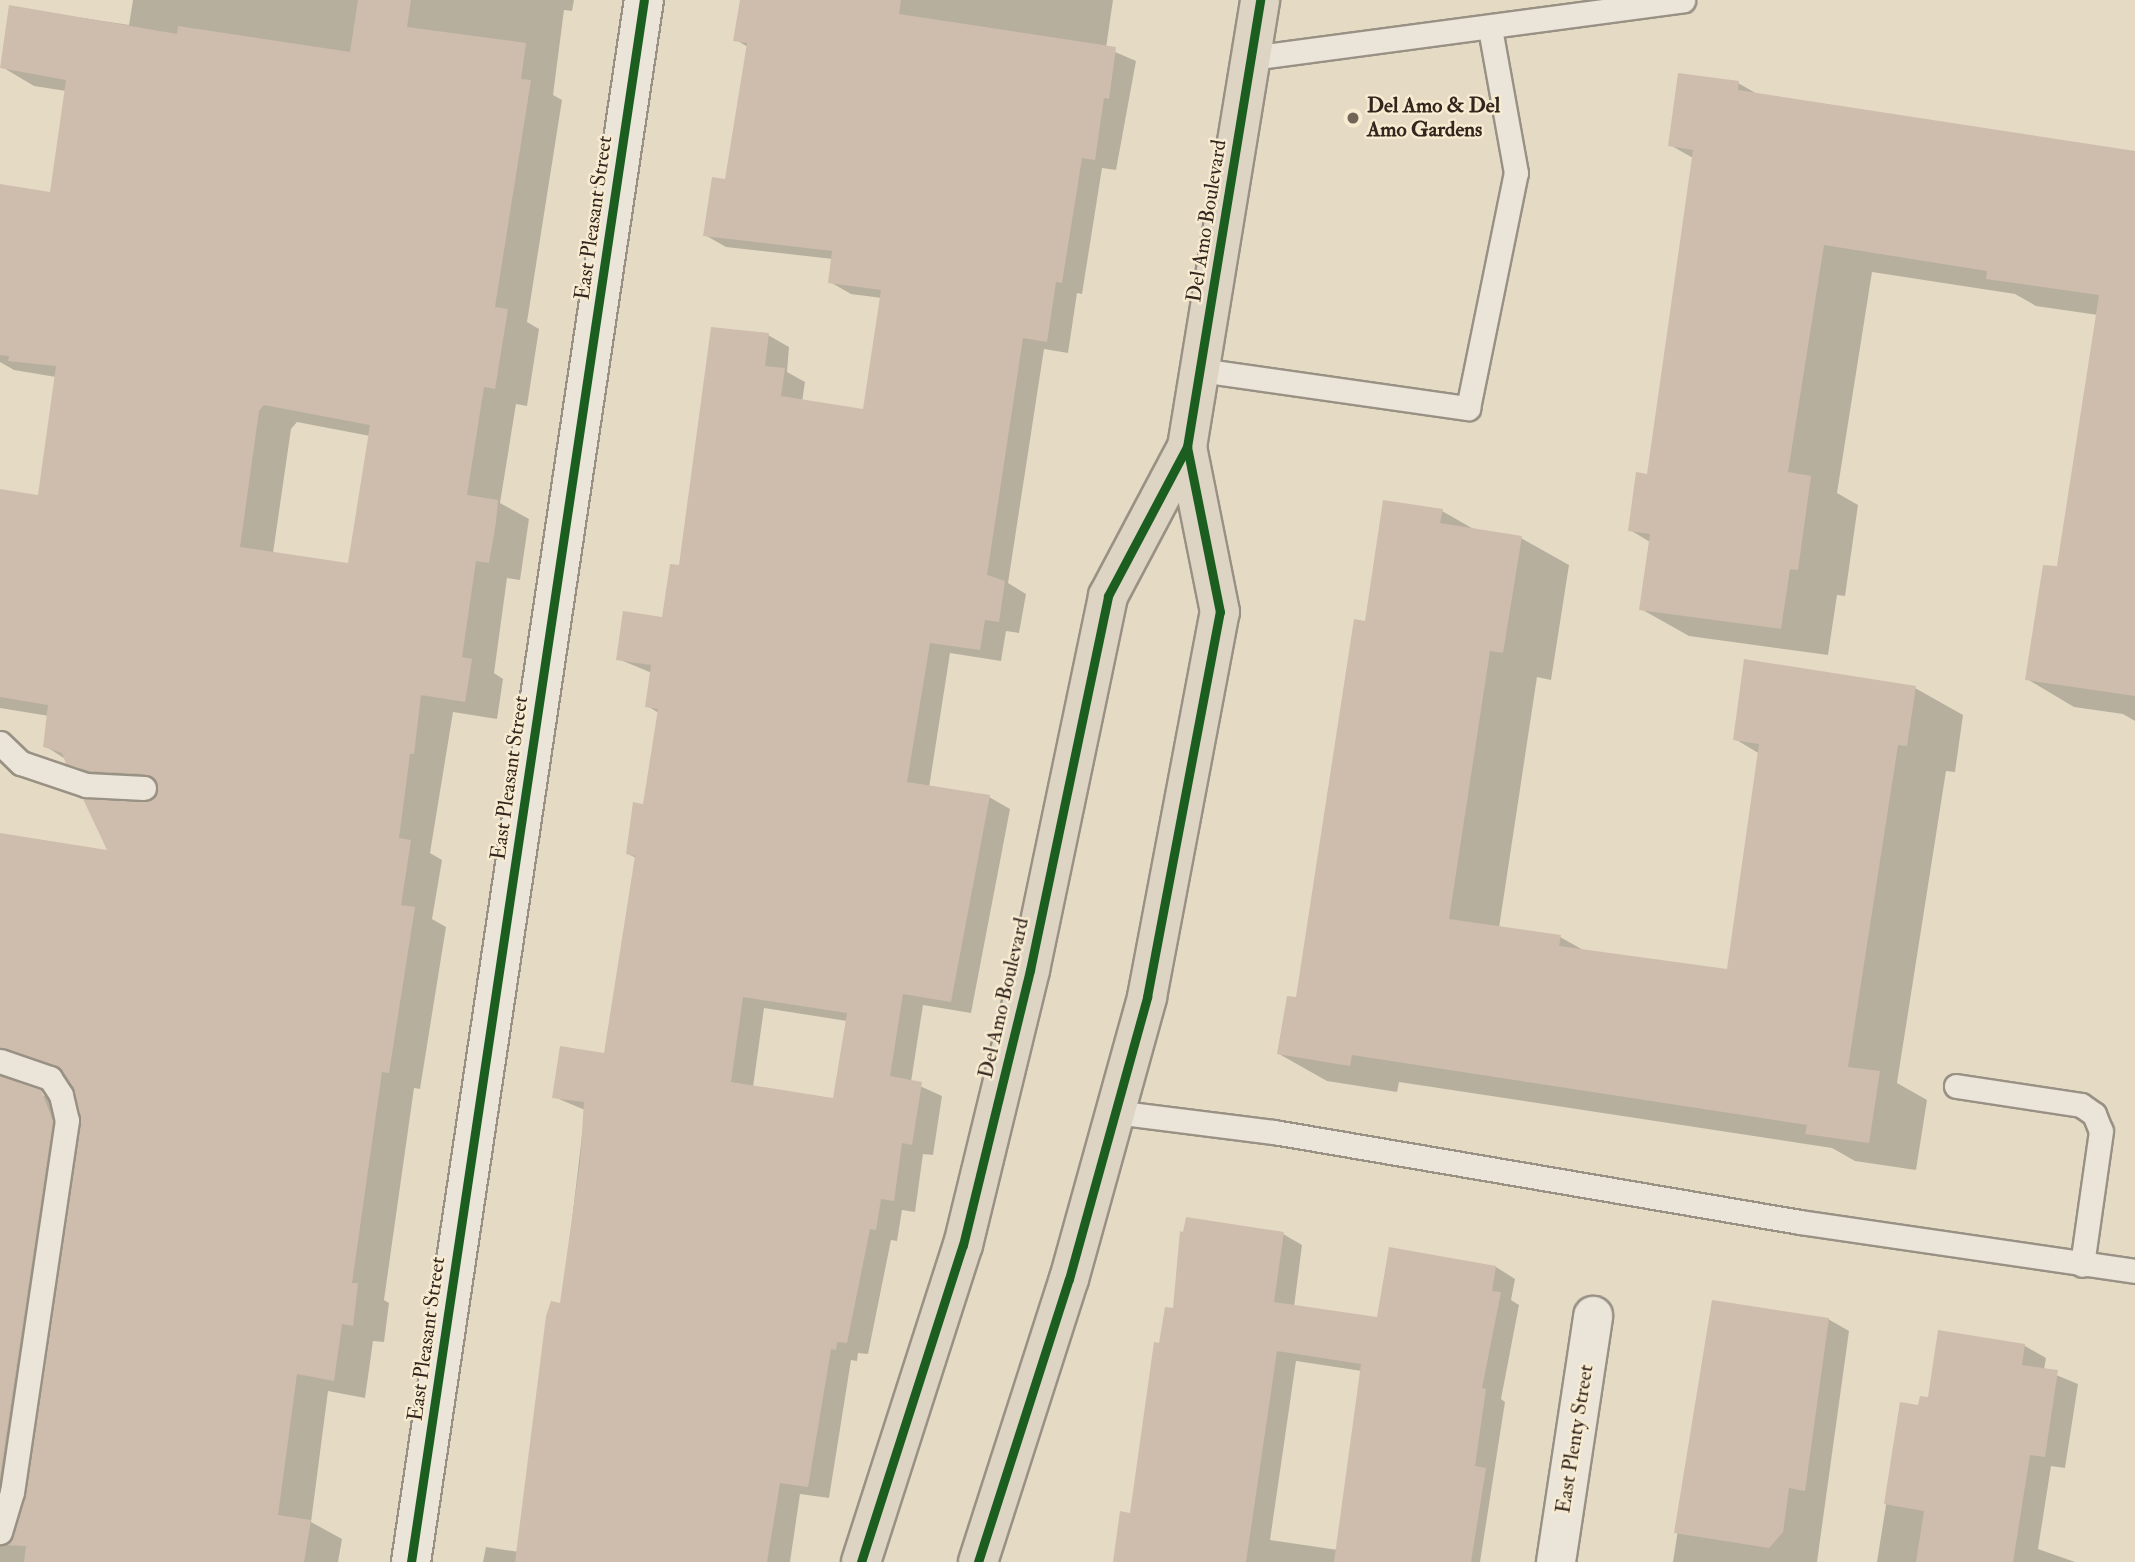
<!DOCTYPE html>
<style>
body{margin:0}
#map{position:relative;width:2135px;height:1562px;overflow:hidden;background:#e5dbc5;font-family:"IM FELL Double Pica",serif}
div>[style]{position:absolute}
.shadow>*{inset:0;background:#0003}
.building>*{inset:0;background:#cebdad}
.roads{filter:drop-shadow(2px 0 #989184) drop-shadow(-2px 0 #989184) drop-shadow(0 2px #989184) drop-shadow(0 -2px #989184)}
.lane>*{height:23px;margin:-11.5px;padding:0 11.5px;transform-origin:11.5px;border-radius:11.5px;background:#eae4d9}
.street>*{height:38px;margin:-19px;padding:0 19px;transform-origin:19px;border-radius:19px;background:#eae4d9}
.primary>*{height:38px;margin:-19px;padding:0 19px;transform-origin:19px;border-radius:19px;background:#ddd4c4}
.cycleway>*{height:9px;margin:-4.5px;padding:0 4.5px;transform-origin:4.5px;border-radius:4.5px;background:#1b5e20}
.dots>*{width:19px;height:19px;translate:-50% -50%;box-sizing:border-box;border:4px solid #f7ebd1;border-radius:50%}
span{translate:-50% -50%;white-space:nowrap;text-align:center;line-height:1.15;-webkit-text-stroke:5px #f7ebd1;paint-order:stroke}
.poi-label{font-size:21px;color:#33261e;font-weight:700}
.left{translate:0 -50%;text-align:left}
.street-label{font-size:21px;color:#33261e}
</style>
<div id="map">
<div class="shadow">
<i style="clip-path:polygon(evenodd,133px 0,574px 0,572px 11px,564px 10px,553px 95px,562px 100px,527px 322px,539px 329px,527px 406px,516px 404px,500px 503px,529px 519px,520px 580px,507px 578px,494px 673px,503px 679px,497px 719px,453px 712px,430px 853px,442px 860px,432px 919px,446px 927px,420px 1089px,414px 1088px,384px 1300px,389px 1303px,384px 1342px,373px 1341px,365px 1398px,328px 1391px,311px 1522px,342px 1539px,338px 1562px,0 1562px,0 834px,110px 852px,144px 804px,159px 791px,122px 788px,100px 781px,45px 746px,49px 716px,0 708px,0 491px,39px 497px,56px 377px,14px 370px,0 362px,0 186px,51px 194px,66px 91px,34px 86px,2px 67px,11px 7px,129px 25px,133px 0,297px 422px,370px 436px,350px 565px,273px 553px,291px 429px,297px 422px,133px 0,30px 1064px,68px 1078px,76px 1091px,81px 1133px,72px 1110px,19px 1083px,18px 1074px,30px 1064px)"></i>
<i style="clip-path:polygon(evenodd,742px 0,1113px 0,1106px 48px,1136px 61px,1116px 170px,1102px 168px,1082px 294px,1077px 293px,1068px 353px,1044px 349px,1008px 583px,1026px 594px,1019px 633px,1006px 631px,1001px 661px,950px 653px,929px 788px,989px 797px,1010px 809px,971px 1013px,923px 1005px,911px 1082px,942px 1096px,933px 1155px,923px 1154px,915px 1212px,902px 1210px,897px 1241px,891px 1240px,868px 1354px,858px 1353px,857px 1361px,851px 1360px,829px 1498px,800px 1494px,790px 1562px,483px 1562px,486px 1547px,519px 1552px,562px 1305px,585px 1110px,554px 1097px,605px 1055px,636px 858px,628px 854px,645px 806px,659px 713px,647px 706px,652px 673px,618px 659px,663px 619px,768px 335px,789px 347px,787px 372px,805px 382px,802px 402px,864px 411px,882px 298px,851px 294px,830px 282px,833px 259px,726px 247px,705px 235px,727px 181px,748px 47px,736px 40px,742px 0,764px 1008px,847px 1021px,835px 1100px,753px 1087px,764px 1008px)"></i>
<i style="clip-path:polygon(1738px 83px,1759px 95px,2135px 153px,2135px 721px,2123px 714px,2074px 707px,2027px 679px,2058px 568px,2098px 315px,2036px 306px,2015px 294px,1872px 272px,1837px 493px,1858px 505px,1845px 596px,1837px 595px,1828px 655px,1689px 636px,1641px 609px,1650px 542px,1630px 530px,1649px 476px,1693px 158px,1670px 145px)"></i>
<i style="clip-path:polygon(1442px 511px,1477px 531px,1521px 538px,1569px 565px,1551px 680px,1537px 677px,1499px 928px,1560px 937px,1585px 951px,1729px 971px,1760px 754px,1735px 739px,1915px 688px,1963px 715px,1955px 772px,1946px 771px,1897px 1083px,1927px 1100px,1916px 1170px,1855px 1161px,1832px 1148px,1399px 1082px,1397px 1092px,1327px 1081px,1279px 1054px,1297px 999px,1367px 623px)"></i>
<i style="clip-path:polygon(evenodd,1283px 1234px,1302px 1245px,1294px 1307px,1378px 1319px,1390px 1249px,1496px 1267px,1515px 1279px,1511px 1300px,1519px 1305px,1501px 1399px,1505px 1402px,1480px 1562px,1114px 1562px,1131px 1515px,1161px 1345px,1175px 1310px,1283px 1234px,1296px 1361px,1362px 1371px,1338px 1550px,1270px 1540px,1296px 1361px)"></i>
<i style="clip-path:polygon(1713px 1302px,1828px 1319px,1849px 1331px,1817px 1562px,1673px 1562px)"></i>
<i style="clip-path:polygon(2025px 1346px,2046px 1358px,2044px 1370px,2078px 1384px,2065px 1468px,2051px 1466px,2038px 1549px,2075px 1562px,1877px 1562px,1902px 1404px,1920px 1407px)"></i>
</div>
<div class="building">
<i style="clip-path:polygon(evenodd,358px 0,411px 0,407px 27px,526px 43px,521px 79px,531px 80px,495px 307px,508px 309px,495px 389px,484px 387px,467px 495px,498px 500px,496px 522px,489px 563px,476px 561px,462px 657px,472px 659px,465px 702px,421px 695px,414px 754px,410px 754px,399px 838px,411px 840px,401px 905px,415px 907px,389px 1073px,382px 1072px,352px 1283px,358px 1283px,353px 1326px,342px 1324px,334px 1381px,297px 1374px,278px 1515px,311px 1520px,304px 1562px,24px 1562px,26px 1546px,4px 1545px,13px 1536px,26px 1494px,81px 1122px,74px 1091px,61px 1070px,0 1047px,0 833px,107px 850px,83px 799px,144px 802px,155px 796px,158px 788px,145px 774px,89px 771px,66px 764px,62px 753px,43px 747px,48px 705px,0 697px,0 489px,38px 495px,56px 366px,8px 361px,9px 356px,0 355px,0 184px,50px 192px,66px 80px,0 68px,9px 5px,177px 34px,178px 26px,350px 52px,358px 0,264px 405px,370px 425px,348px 563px,240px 547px,259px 411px,264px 405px)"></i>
<i style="clip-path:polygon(evenodd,740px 0,901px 0,899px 14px,1116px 47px,1109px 99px,1104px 98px,1095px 160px,1082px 158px,1062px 283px,1056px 282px,1047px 342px,1023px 338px,987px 575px,1005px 581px,999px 622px,985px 620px,980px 650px,930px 643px,907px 782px,990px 795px,951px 1002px,903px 994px,890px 1076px,922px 1082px,912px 1145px,902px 1143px,894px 1201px,881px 1199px,876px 1230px,870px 1229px,847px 1343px,837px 1342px,836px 1350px,831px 1349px,808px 1487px,780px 1483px,767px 1562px,515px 1562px,546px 1316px,551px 1301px,560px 1303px,580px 1162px,584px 1102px,552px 1098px,560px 1046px,604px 1053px,635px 856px,626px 854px,633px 802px,643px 804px,658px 709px,645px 707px,651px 665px,616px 660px,623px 611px,662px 617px,670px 564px,679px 565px,711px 327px,769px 333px,765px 366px,785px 368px,781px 396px,863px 409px,881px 290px,828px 283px,832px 251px,703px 236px,712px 177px,725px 179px,747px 43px,733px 41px,740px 0,743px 997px,847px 1013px,833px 1098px,731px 1082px,743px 997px)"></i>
<i style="clip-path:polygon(1678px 73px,1739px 81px,1738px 90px,2135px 151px,2135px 696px,2025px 680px,2043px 565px,2057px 566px,2099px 295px,1986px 279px,1987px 271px,1824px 245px,1788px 472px,1811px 476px,1798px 570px,1790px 569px,1781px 629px,1639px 610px,1650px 534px,1628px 531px,1636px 472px,1647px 474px,1693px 150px,1668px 146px)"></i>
<i style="clip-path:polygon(1383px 500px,1443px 509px,1440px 523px,1522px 536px,1503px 653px,1490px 651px,1449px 919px,1561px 935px,1559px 946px,1727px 969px,1759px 744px,1733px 740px,1744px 659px,1916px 686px,1907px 746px,1898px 745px,1848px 1067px,1880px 1071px,1869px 1143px,1805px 1134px,1807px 1125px,1352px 1055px,1350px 1066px,1277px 1054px,1287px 996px,1296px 997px,1354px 619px,1365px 621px)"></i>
<i style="clip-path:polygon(0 1076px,41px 1090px,53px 1121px,0 1477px)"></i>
<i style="clip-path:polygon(1186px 1217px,1284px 1232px,1274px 1302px,1377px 1317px,1389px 1247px,1496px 1266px,1492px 1291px,1501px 1292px,1482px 1388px,1486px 1389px,1475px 1466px,1486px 1468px,1471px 1562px,1334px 1562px,1361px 1364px,1277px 1351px,1246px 1562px,1113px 1562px,1120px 1511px,1130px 1513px,1154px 1342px,1159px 1343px,1165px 1307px,1173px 1308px,1180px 1231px,1183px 1232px)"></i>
<i style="clip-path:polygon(1712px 1300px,1829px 1318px,1805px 1491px,1789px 1488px,1783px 1532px,1769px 1548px,1674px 1533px)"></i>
<i style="clip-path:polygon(1938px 1330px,2025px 1344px,2022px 1365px,2058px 1370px,2045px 1457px,2030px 1455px,2013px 1562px,1916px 1562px,1924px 1511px,1884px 1504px,1900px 1402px,1918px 1405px,1920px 1396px,1928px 1397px)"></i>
</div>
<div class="roads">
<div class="lane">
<i style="left:1251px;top:58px;width:436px;rotate:-7.6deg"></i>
<i style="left:1200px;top:370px;width:271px;rotate:8.1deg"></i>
<i style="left:1468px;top:408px;width:240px;rotate:-78.5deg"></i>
<i style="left:1516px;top:173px;width:147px;rotate:-100.2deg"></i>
<i style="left:0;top:743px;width:29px;rotate:44deg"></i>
<i style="left:21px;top:763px;width:69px;rotate:18.7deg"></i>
<i style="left:86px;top:785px;width:58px;rotate:3deg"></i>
<i style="left:0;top:1061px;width:53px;rotate:18.8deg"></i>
<i style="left:50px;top:1078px;width:20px;rotate:57deg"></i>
<i style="left:61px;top:1095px;width:26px;rotate:77deg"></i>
<i style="left:67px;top:1120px;width:376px;rotate:98.4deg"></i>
<i style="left:12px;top:1492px;width:42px;rotate:106.7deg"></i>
<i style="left:1956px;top:1086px;width:126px;rotate:8.6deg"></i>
<i style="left:2081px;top:1105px;width:16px;rotate:35deg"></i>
<i style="left:2094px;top:1114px;width:18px;rotate:68deg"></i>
<i style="left:2101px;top:1131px;width:135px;rotate:98.1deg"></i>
<i style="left:1115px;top:1112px;width:160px;rotate:7.2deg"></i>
<i style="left:1274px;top:1132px;width:534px;rotate:9.71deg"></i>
<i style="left:1800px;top:1222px;width:339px;rotate:8.3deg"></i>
</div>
<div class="street">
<i style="left:411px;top:1562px;width:1579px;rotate:-81.52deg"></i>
<i style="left:1556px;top:1562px;width:249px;rotate:-81.4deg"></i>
</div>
<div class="primary">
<i style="left:861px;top:1562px;width:333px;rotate:-72.2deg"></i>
<i style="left:963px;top:1245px;width:283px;rotate:-76.3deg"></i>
<i style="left:1030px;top:970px;width:382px;rotate:-78.2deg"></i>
<i style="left:1108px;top:596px;width:169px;rotate:-62.1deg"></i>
<i style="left:1187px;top:447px;width:453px;rotate:-80.7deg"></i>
<i style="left:978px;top:1562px;width:297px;rotate:-72.2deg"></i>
<i style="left:1069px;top:1279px;width:293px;rotate:-74.5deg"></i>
<i style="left:1147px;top:997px;width:392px;rotate:-79.3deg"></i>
<i style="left:1220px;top:612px;width:168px;rotate:-101.3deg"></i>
</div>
</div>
<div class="cycleway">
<i style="left:411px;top:1562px;width:1579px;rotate:-81.52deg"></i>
<i style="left:861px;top:1562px;width:333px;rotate:-72.2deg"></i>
<i style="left:963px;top:1245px;width:283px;rotate:-76.3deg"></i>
<i style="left:1030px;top:970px;width:382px;rotate:-78.2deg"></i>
<i style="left:1108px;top:596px;width:169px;rotate:-62.1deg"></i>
<i style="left:1187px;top:447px;width:453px;rotate:-80.7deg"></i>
<i style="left:978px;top:1562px;width:297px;rotate:-72.2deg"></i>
<i style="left:1069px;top:1279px;width:293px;rotate:-74.5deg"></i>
<i style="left:1147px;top:997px;width:392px;rotate:-79.3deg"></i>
<i style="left:1220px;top:612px;width:168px;rotate:-101.3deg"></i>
</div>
<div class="dots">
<i style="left:1353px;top:118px;background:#716558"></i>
</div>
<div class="poi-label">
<span class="left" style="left:1367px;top:118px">Del Amo &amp; Del<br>Amo Gardens</span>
</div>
<div class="street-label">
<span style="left:594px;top:218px;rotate:-82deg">East Pleasant Street</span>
<span style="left:1207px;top:221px;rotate:-81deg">Del Amo Boulevard</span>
<span style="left:510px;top:778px;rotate:-82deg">East Pleasant Street</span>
<span style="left:1004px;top:998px;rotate:-77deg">Del Amo Boulevard</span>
<span style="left:427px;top:1339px;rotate:-82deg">East Pleasant Street</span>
<span style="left:1575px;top:1439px;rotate:-81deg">East Plenty Street</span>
</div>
</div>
